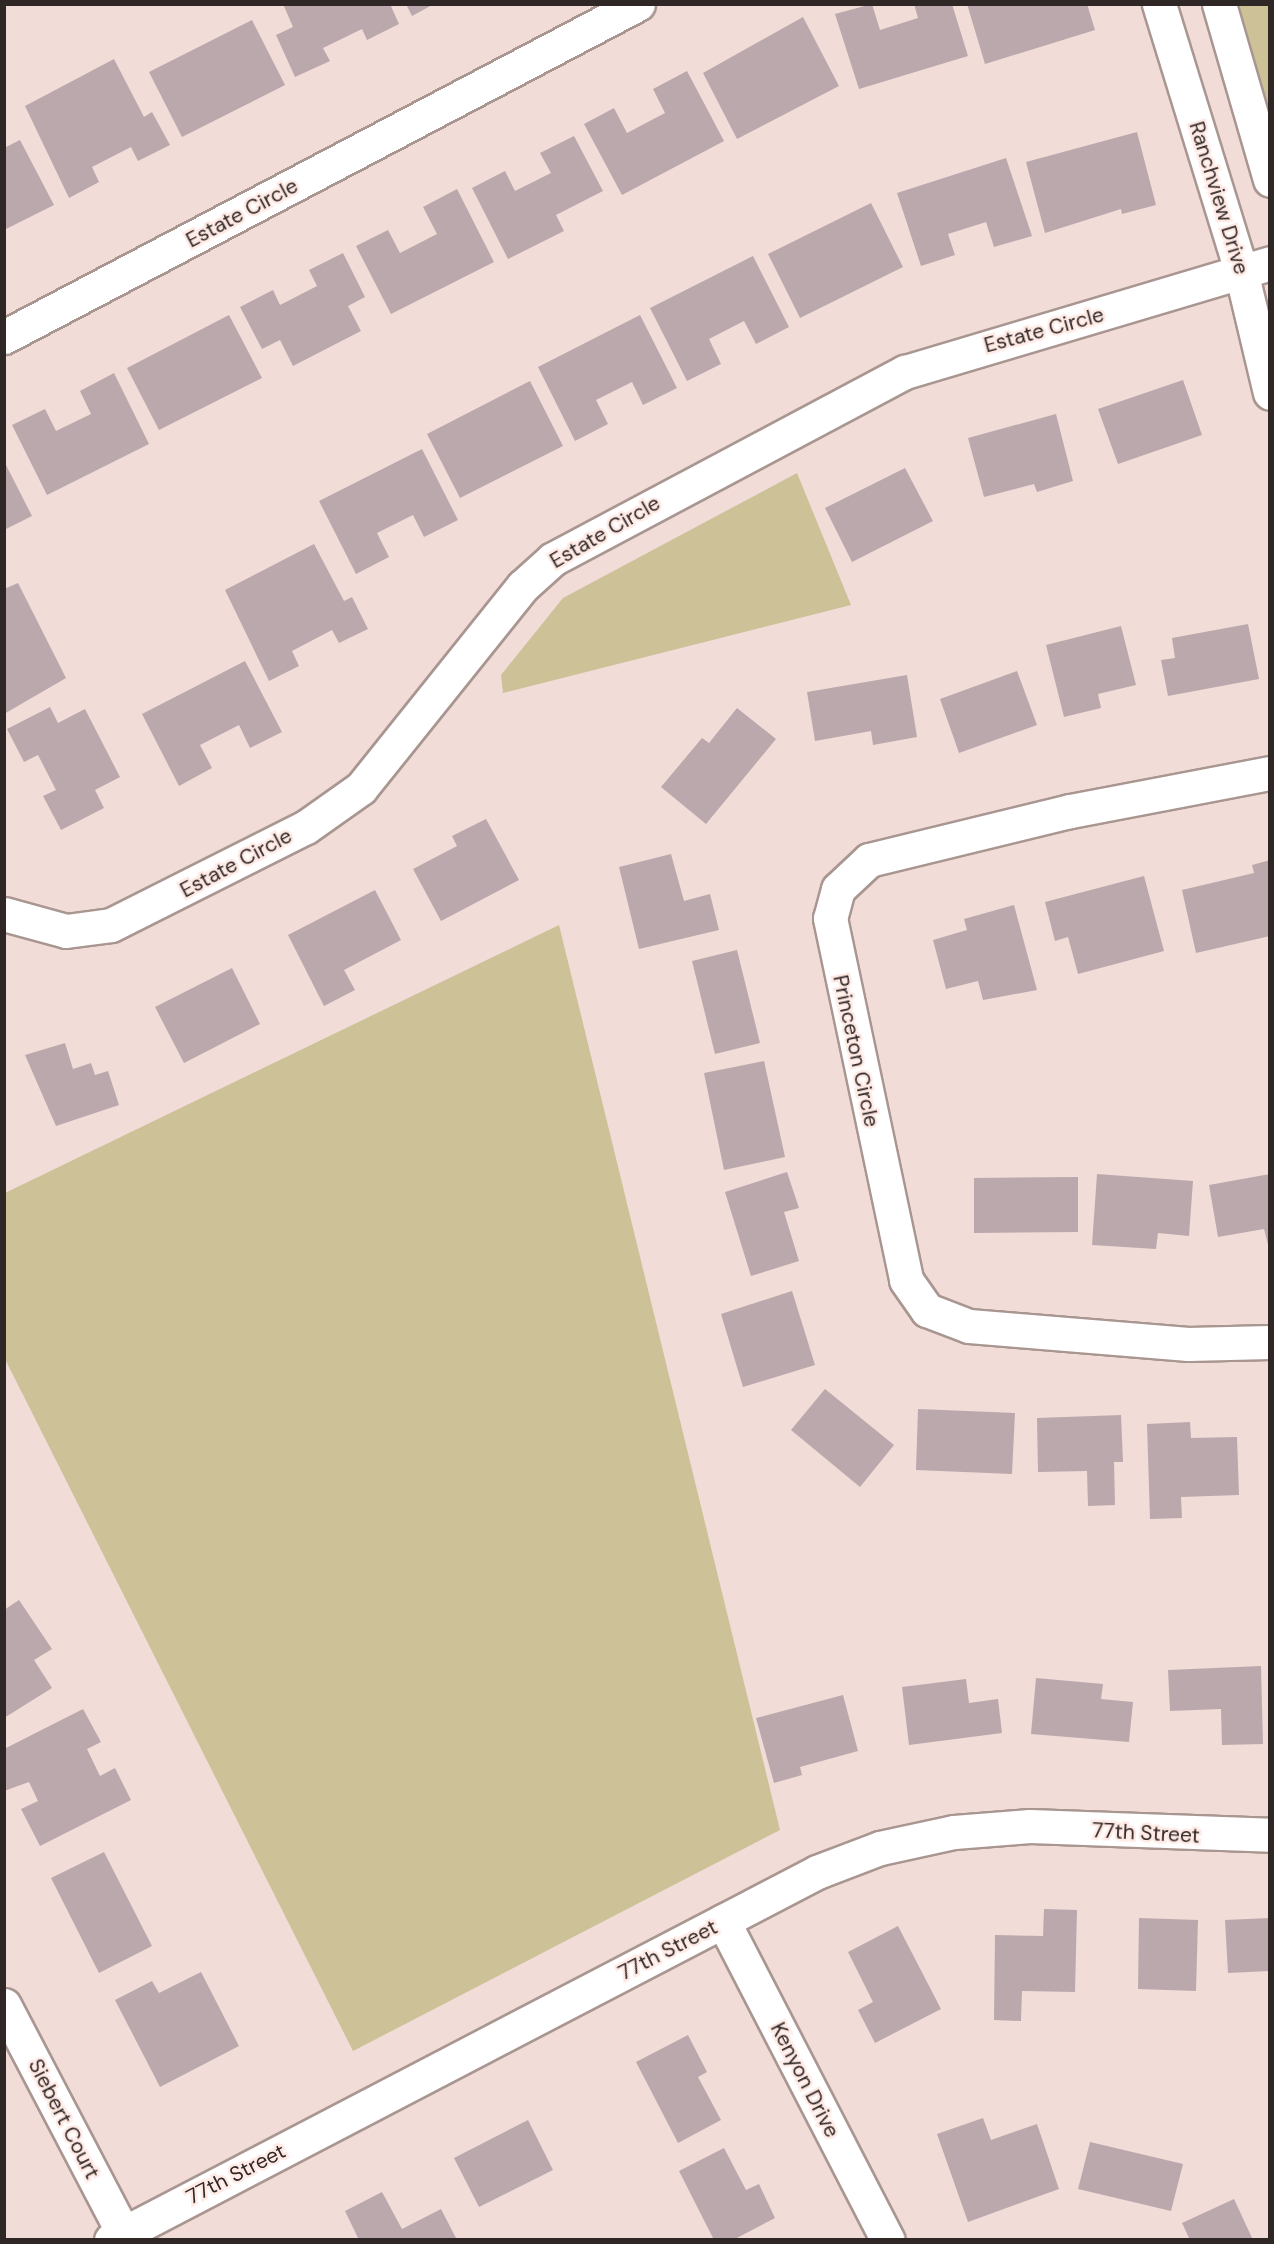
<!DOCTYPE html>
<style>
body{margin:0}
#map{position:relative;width:1274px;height:2244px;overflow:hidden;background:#f1dcd8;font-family:"DM Sans",sans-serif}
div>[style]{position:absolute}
.green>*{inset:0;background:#cdc197}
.building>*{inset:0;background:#bba8ac}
.roads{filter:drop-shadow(2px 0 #a99691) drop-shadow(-2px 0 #a99691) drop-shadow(0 2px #a99691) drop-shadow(0 -2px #a99691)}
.street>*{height:33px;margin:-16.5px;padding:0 16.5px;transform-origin:16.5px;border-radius:16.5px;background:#fff}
span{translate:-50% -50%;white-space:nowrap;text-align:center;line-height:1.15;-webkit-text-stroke:5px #ffeae5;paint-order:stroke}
.street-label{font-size:21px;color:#2f2726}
.frame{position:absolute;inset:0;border:6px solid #2f2726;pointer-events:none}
</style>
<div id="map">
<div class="green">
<i style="clip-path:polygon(1237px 5px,1269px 5px,1269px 112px,1247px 33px)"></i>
<i style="clip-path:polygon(797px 473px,851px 605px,503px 693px,501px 675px,563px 598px)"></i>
<i style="clip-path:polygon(559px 925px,780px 1830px,353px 2051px,5px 1359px,5px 1193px)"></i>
</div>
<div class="building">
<i style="clip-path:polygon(283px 4px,390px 4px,399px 24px,367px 40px,362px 29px,323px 48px,330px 61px,295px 77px,276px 35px,293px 27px)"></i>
<i style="clip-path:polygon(406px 4px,434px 4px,412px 16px)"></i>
<i style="clip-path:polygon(872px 4px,880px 30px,918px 18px,914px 4px,952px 4px,968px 56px,859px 89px,835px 14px)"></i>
<i style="clip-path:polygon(967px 4px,1087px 4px,1095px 30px,985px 64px)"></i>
<i style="clip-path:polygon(803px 17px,839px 86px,737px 139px,703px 73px)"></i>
<i style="clip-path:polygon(252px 20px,285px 85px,182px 137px,149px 72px)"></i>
<i style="clip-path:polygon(114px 59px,144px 117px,152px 112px,170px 145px,138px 161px,131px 147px,92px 167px,99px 182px,69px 198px,25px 106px)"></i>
<i style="clip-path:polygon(687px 71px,724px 141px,622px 195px,584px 124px,614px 108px,627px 133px,665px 113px,653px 89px)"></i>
<i style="clip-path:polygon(1137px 132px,1156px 205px,1122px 214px,1121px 209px,1045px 233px,1026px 162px)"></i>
<i style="clip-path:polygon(574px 136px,603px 191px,556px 215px,564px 231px,508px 259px,472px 188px,505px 171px,515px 191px,551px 173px,540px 153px)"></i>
<i style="clip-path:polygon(20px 140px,54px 205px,4px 230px,4px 148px)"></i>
<i style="clip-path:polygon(1006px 158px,1032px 236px,994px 247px,986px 222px,948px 234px,955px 255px,921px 266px,897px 193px)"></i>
<i style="clip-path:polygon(457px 189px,494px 262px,391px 314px,356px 246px,388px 230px,400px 253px,437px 234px,423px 207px)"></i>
<i style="clip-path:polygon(871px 203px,903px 267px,800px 318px,768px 254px)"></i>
<i style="clip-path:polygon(343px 253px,365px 297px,348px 306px,361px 331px,293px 366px,280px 340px,262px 349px,240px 307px,273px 290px,280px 305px,317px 286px,309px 270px)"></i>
<i style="clip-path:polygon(753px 256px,789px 327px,756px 344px,744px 321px,709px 339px,721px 364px,687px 381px,650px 308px)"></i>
<i style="clip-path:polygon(229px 315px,262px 378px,159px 430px,127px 368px)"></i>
<i style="clip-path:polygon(640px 315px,677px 388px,643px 405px,632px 382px,596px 400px,608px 424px,575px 441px,538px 367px)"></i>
<i style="clip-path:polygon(114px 373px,149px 444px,47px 495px,12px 425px,45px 409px,56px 431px,91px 414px,80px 391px)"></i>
<i style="clip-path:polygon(1183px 380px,1202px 435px,1118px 464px,1098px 409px)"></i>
<i style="clip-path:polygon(530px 381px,563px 446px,460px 498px,427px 434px)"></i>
<i style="clip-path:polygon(1056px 414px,1073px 481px,1037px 492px,1034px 484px,984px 497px,968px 438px)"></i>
<i style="clip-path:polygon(422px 449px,458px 520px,424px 537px,413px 515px,377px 533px,389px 557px,356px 574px,319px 501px)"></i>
<i style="clip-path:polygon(4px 461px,32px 516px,4px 530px)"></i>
<i style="clip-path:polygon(905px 468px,933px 521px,852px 562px,825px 508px)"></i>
<i style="clip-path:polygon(314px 544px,344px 601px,352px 597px,368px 629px,339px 643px,332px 630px,292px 651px,299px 666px,269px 681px,225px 590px)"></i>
<i style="clip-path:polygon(18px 583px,66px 678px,4px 714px,4px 589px)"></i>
<i style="clip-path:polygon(1248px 624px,1259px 679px,1168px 696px,1161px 660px,1175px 658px,1172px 638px)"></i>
<i style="clip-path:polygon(1121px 626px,1136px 685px,1098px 694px,1101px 708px,1064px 717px,1046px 645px)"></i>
<i style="clip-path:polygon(245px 661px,282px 732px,250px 748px,239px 725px,200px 745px,212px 768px,179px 786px,142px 714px)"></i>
<i style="clip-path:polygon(1017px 671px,1037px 725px,959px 753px,940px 699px)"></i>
<i style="clip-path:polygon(907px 675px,917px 737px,873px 745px,871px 731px,815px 741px,807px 692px)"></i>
<i style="clip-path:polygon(50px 707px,58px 723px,85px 709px,120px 777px,95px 790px,104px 808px,61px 830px,43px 796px,56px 790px,38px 755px,24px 762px,7px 729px)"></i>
<i style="clip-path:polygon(737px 708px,776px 739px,706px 824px,661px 787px,702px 738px,709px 743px)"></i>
<i style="clip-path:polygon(486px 819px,519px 880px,441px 921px,413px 869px,457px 846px,452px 836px)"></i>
<i style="clip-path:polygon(671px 854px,684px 901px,710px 894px,719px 930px,639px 949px,619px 867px)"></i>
<i style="clip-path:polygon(1270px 860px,1270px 936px,1196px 953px,1182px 890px,1254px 873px,1252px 865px)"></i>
<i style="clip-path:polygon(1144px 876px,1164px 951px,1078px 974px,1068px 937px,1055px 941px,1045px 902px)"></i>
<i style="clip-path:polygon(375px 890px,401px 940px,344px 970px,355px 990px,324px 1006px,288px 935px)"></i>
<i style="clip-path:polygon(1014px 905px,1037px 990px,983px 1000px,978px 981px,946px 989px,933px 940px,967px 930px,964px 919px)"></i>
<i style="clip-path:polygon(737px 950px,760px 1043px,715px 1054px,692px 961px)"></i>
<i style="clip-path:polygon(232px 968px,260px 1024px,184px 1063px,155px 1007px)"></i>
<i style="clip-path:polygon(65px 1043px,73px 1069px,91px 1063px,95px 1075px,108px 1071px,119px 1105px,56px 1126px,25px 1055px)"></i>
<i style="clip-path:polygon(764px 1061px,785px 1157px,724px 1170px,704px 1073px)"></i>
<i style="clip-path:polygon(787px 1172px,799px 1208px,784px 1212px,799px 1261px,751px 1276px,725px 1192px)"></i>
<i style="clip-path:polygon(1097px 1174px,1193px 1181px,1189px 1236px,1158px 1233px,1156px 1249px,1092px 1245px)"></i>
<i style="clip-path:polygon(1270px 1174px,1270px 1252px,1264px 1229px,1218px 1237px,1209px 1185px)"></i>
<i style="clip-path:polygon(1078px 1177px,1078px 1232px,974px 1233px,974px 1178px)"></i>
<i style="clip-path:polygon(792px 1291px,815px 1365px,743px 1387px,721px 1314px)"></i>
<i style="clip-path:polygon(825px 1389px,894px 1445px,860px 1487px,791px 1430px)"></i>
<i style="clip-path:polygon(918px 1409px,1015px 1413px,1012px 1474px,916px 1470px)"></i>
<i style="clip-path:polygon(1121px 1415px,1123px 1462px,1114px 1462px,1115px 1505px,1088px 1506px,1087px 1471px,1038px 1472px,1037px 1418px)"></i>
<i style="clip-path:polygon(1190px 1422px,1191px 1438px,1237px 1437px,1239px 1495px,1181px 1497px,1182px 1518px,1150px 1519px,1147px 1424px)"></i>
<i style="clip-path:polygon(19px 1600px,52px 1649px,34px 1660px,52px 1688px,4px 1718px,4px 1610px)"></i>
<i style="clip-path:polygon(1261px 1666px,1263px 1744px,1222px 1745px,1221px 1709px,1170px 1711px,1168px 1670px)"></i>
<i style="clip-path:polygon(1036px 1678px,1103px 1684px,1101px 1699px,1133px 1702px,1129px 1742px,1031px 1734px)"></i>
<i style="clip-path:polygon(966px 1679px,969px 1703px,998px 1699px,1002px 1733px,909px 1745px,902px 1687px)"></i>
<i style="clip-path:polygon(843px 1695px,858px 1751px,800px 1767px,802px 1775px,774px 1783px,756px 1718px)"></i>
<i style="clip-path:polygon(83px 1709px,101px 1742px,87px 1749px,100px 1776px,115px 1768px,131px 1800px,40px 1846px,21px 1809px,38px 1801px,29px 1782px,4px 1791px,4px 1749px)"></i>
<i style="clip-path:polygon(104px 1852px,152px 1946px,99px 1973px,51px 1878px)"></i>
<i style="clip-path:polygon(1044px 1909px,1077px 1910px,1075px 1992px,1022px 1991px,1021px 2021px,994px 2020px,995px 1935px,1043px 1936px)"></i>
<i style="clip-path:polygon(1139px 1918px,1198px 1920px,1196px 1991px,1138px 1989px)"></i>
<i style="clip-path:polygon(1270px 1918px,1270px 1971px,1228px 1973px,1225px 1920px)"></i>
<i style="clip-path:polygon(898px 1926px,941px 2009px,875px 2043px,858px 2010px,873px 2002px,848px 1952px)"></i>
<i style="clip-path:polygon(201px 1972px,239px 2046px,160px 2087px,115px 2000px,152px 1981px,159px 1993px)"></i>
<i style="clip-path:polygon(688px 2035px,707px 2072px,698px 2077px,721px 2120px,678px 2143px,636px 2062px)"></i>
<i style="clip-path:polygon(983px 2118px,991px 2140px,1037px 2124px,1059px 2189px,968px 2222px,937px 2134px)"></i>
<i style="clip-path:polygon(528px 2120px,553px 2170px,479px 2207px,454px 2158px)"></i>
<i style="clip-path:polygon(1090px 2142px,1183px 2164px,1171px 2211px,1078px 2189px)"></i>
<i style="clip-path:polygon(724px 2148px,746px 2190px,759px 2184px,775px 2218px,733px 2240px,714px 2240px,679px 2171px)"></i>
<i style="clip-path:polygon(382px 2192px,402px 2229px,441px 2209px,457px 2240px,359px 2240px,345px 2211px)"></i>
<i style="clip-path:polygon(1234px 2199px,1253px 2240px,1190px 2240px,1182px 2223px)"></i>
</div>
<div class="roads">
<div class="street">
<i style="left:1159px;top:4px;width:279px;rotate:72.9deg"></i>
<i style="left:1241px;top:271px;width:125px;rotate:76.6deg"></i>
<i style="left:1219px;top:4px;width:183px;rotate:73.8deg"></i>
<i style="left:4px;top:337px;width:716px;rotate:-27.71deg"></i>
<i style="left:1270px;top:773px;width:204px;rotate:169.2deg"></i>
<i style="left:1070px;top:811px;width:207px;rotate:166.3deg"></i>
<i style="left:869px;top:860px;width:42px;rotate:136.9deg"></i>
<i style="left:838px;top:889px;width:30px;rotate:105deg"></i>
<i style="left:830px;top:918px;width:370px;rotate:78.1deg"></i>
<i style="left:906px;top:1280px;width:37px;rotate:55deg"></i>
<i style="left:927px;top:1310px;width:45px;rotate:20.9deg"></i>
<i style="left:969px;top:1326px;width:220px;rotate:4.7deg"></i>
<i style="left:1188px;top:1344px;width:82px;rotate:-1.4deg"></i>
<i style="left:4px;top:914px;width:64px;rotate:15.3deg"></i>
<i style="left:66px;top:931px;width:45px;rotate:-7.6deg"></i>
<i style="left:111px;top:925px;width:218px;rotate:-26.7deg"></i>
<i style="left:306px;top:827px;width:67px;rotate:-35.3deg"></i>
<i style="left:361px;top:788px;width:259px;rotate:-51.3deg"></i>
<i style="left:523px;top:586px;width:40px;rotate:-42deg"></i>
<i style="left:553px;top:559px;width:399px;rotate:-28deg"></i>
<i style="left:905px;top:372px;width:381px;rotate:-16.6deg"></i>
<i style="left:723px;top:1921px;width:359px;rotate:62.7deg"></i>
<i style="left:4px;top:2005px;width:257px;rotate:62.4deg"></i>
<i style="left:111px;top:2240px;width:796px;rotate:-27.53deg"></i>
<i style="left:817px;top:1872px;width:67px;rotate:-20.9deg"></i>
<i style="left:880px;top:1848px;width:76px;rotate:-12.2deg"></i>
<i style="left:954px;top:1832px;width:76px;rotate:-4.5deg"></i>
<i style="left:1030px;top:1826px;width:240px;rotate:2.1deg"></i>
</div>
</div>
<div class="street-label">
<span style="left:1219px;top:198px;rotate:73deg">Ranchview Drive</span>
<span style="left:242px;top:213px;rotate:-28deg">Estate Circle</span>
<span style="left:1044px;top:330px;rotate:-15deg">Estate Circle</span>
<span style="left:605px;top:532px;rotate:-30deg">Estate Circle</span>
<span style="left:236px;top:863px;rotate:-28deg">Estate Circle</span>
<span style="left:856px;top:1051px;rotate:78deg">Princeton Circle</span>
<span style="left:1146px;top:1833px;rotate:3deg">77th Street</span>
<span style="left:668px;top:1950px;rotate:-27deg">77th Street</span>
<span style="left:805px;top:2080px;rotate:63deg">Kenyon Drive</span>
<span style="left:64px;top:2119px;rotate:63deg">Siebert Court</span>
<span style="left:236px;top:2174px;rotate:-27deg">77th Street</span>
</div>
<div class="frame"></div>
</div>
